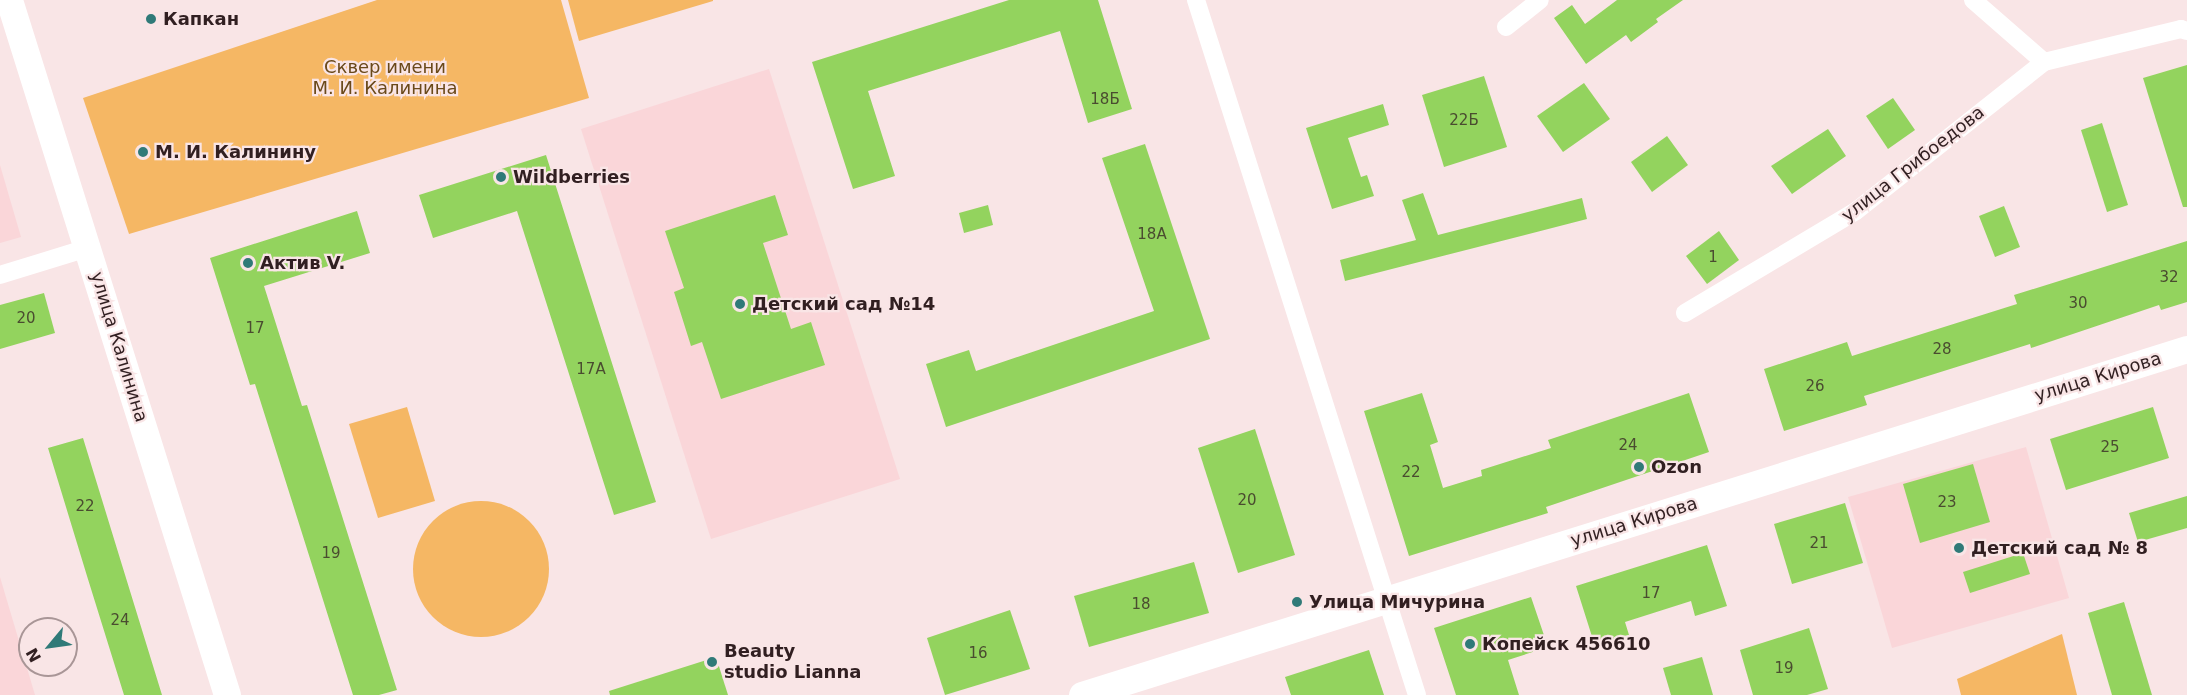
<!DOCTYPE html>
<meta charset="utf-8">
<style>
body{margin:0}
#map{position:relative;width:2187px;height:695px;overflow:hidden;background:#f9e5e6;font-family:"DejaVu Sans",sans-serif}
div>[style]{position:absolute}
.built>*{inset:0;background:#fad6d9}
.green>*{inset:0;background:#f5b764}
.round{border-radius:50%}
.building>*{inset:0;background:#93d35e}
.street>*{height:18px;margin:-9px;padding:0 9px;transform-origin:9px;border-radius:9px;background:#fff}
.secondary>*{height:27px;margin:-13.5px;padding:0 13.5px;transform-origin:13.5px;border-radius:13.5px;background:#fff}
.dots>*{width:16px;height:16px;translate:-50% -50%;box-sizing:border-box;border:3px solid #f9e5e6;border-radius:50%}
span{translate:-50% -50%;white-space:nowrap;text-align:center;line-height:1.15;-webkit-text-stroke:4.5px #f9e5e6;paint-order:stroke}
.number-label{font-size:15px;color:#4a4c30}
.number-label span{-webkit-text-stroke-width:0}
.poi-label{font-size:18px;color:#311f21;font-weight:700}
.left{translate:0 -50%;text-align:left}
.park-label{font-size:18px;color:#6a491a}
.street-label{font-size:18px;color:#311f21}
.north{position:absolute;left:18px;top:617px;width:60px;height:60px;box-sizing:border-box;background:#f9e5e6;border:2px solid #a99697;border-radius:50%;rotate:241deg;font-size:16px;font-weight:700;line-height:24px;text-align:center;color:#311f21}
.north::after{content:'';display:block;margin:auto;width:21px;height:27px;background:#307a78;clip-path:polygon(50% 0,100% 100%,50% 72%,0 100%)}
</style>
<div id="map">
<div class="built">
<i style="clip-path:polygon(769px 69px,900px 479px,711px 539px,581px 129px)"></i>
<i style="clip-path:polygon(0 165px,21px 237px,0 243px)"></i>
<i style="clip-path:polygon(2026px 447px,2069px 598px,1892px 648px,1848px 497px)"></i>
<i style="clip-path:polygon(0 577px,35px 695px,0 695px)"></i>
</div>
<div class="green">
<i style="clip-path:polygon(377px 0,561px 0,589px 98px,129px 234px,83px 98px)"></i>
<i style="clip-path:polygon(568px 0,713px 0,713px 1px,579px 41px)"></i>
<i style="clip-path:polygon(407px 407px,435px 501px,378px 518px,349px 424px)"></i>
<i class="round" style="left:413px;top:501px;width:136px;height:136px"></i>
<i style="clip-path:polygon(2062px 634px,2077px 695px,1961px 695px,1957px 679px)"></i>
</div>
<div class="building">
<i style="clip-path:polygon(1009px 0,1098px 0,1132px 109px,1088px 123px,1060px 31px,868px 91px,895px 176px,853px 189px,812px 62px)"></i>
<i style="clip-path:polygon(1617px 0,1683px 0,1656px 19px,1658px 22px,1631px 42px,1626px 35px,1586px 64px,1554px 18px,1572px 5px,1585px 24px)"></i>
<i style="clip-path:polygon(2187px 65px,2187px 207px,2183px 207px,2143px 78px)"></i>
<i style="clip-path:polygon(1484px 76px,1507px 147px,1444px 167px,1422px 95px)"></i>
<i style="clip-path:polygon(1584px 83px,1610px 119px,1563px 152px,1537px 116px)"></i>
<i style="clip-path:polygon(1893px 98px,1915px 130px,1888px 149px,1866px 116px)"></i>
<i style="clip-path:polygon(1383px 104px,1389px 125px,1348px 138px,1361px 177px,1367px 175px,1374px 196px,1332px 209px,1306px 128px)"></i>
<i style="clip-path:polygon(2102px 123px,2128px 205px,2107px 212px,2081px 130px)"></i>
<i style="clip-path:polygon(1828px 129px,1846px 156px,1792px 194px,1771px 166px)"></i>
<i style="clip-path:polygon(1667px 136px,1688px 165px,1652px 192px,1631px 162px)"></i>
<i style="clip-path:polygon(1145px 144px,1210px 339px,946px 427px,926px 364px,969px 350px,976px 371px,1154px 311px,1102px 158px)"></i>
<i style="clip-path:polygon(546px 155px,656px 502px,614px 515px,517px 211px,433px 238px,419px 195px)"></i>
<i style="clip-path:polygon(1423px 193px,1438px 235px,1582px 198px,1587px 219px,1345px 281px,1340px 260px,1416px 240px,1402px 200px)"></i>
<i style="clip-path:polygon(775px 195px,788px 235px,763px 243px,791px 329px,811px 322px,825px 365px,721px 399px,702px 342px,691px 346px,674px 292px,684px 288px,665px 231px)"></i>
<i style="clip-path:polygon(988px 205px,993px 225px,964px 233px,959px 213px)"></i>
<i style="clip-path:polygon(2004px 206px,2020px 247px,1995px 257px,1979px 216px)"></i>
<i style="clip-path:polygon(357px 211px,370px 253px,264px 286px,302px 406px,307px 405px,397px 690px,379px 695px,353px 695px,255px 384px,250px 385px,210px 258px)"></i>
<i style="clip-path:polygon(1719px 231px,1739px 260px,1707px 284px,1686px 256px)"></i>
<i style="clip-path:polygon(2187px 241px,2187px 302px,2161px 310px,2159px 305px,2031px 348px,2030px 344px,1864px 396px,1867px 405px,1784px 431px,1764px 369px,1847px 342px,1852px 356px,2017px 304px,2014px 295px)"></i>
<i style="clip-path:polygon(44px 293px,55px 333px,0 349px,0 305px)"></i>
<i style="clip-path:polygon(1422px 393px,1438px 442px,1430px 445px,1443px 488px,1482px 476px,1481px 470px,1551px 448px,1548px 440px,1689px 393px,1709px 452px,1546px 507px,1548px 513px,1409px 556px,1364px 411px)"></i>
<i style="clip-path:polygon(2153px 407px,2169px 458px,2066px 490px,2050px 439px)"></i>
<i style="clip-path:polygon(1255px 429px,1295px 555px,1238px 573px,1198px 448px)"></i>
<i style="clip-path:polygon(83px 438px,122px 565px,162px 695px,124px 695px,87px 576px,48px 448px)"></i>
<i style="clip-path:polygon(1973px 464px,1990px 522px,1920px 543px,1903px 484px)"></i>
<i style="clip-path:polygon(2187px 496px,2187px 528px,2138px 542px,2129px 513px)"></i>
<i style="clip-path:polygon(1845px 503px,1863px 563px,1792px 584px,1774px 524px)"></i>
<i style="clip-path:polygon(1707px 545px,1727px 606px,1695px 616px,1691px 601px,1625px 622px,1629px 635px,1595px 646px,1576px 586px)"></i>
<i style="clip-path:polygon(2023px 553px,2030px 574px,1970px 593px,1963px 572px)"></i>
<i style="clip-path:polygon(1194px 562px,1209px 613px,1089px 647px,1074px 596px)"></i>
<i style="clip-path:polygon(1531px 597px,1548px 647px,1508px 660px,1519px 695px,1456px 695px,1434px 628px)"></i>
<i style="clip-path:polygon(2124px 602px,2152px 695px,2112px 695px,2088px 613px)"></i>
<i style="clip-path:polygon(1010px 610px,1030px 669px,945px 695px,927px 638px)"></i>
<i style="clip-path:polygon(1809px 628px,1828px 689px,1807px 695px,1753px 695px,1740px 650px)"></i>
<i style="clip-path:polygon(1369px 650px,1384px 695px,1291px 695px,1285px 677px)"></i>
<i style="clip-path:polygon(716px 657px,728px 695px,610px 695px,609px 691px)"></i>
<i style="clip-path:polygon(1702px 657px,1713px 695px,1671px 695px,1663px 668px)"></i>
</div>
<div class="street">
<i style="left:1196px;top:0;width:729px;rotate:72.36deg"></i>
<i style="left:1973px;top:0;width:94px;rotate:41.1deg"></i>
<i style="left:2044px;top:62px;width:141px;rotate:-13.5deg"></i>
<i style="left:2181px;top:29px;width:6px;rotate:18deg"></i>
<i style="left:1506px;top:27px;width:43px;rotate:-38.5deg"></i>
<i style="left:0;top:275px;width:92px;rotate:-17.1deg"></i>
<i style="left:1685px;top:313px;width:199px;rotate:-30.8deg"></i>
<i style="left:1856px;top:211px;width:240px;rotate:-38.4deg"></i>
</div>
<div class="secondary">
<i style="left:9px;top:0;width:728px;rotate:72.58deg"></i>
<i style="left:1082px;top:695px;width:1158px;rotate:-17.39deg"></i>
</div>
<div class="dots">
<i style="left:151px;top:19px;background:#307a78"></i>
<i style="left:143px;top:152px;background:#307a78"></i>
<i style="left:501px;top:177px;background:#307a78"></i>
<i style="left:248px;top:263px;background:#307a78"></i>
<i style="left:740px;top:304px;background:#307a78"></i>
<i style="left:1639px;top:467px;background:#307a78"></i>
<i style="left:1959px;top:548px;background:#307a78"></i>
<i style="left:1297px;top:602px;background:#307a78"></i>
<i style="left:1470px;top:644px;background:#307a78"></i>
<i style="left:712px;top:662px;background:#307a78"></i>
</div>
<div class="number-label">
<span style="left:1105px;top:100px">18Б</span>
<span style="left:1464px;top:121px">22Б</span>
<span style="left:1152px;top:235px">18А</span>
<span style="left:1713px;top:258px">1</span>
<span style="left:2169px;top:278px">32</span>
<span style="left:2078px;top:304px">30</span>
<span style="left:26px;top:319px">20</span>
<span style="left:255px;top:329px">17</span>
<span style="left:1942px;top:350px">28</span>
<span style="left:591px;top:370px">17А</span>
<span style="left:1815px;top:387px">26</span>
<span style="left:1628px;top:446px">24</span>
<span style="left:2110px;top:448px">25</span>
<span style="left:1411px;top:473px">22</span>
<span style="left:1247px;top:501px">20</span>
<span style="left:1947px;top:503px">23</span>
<span style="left:85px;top:507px">22</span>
<span style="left:1819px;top:544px">21</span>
<span style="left:331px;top:554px">19</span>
<span style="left:1651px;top:594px">17</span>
<span style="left:1141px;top:605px">18</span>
<span style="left:120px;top:621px">24</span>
<span style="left:978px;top:654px">16</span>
<span style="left:1784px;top:669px">19</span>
</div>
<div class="poi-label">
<span class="left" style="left:163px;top:19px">Капкан</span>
<span class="left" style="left:155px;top:152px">М. И. Калинину</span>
<span class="left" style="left:513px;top:177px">Wildberries</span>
<span class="left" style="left:260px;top:263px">Актив V.</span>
<span class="left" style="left:752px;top:304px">Детский сад №14</span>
<span class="left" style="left:1651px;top:467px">Ozon</span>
<span class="left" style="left:1971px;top:548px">Детский сад № 8</span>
<span class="left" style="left:1309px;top:602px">Улица Мичурина</span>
<span class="left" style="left:1482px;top:644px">Копейск 456610</span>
<span class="left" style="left:724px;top:662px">Beauty<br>studio Lianna</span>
</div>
<div class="park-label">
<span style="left:385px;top:78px">Сквер имени<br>М. И. Калинина</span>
</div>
<div class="street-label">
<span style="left:1913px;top:164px;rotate:-38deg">улица Грибоедова</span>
<span style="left:119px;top:347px;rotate:73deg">улица Калинина</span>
<span style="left:2098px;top:377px;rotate:-17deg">улица Кирова</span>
<span style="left:1634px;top:522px;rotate:-17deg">улица Кирова</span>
</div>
<div class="north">N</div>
</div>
